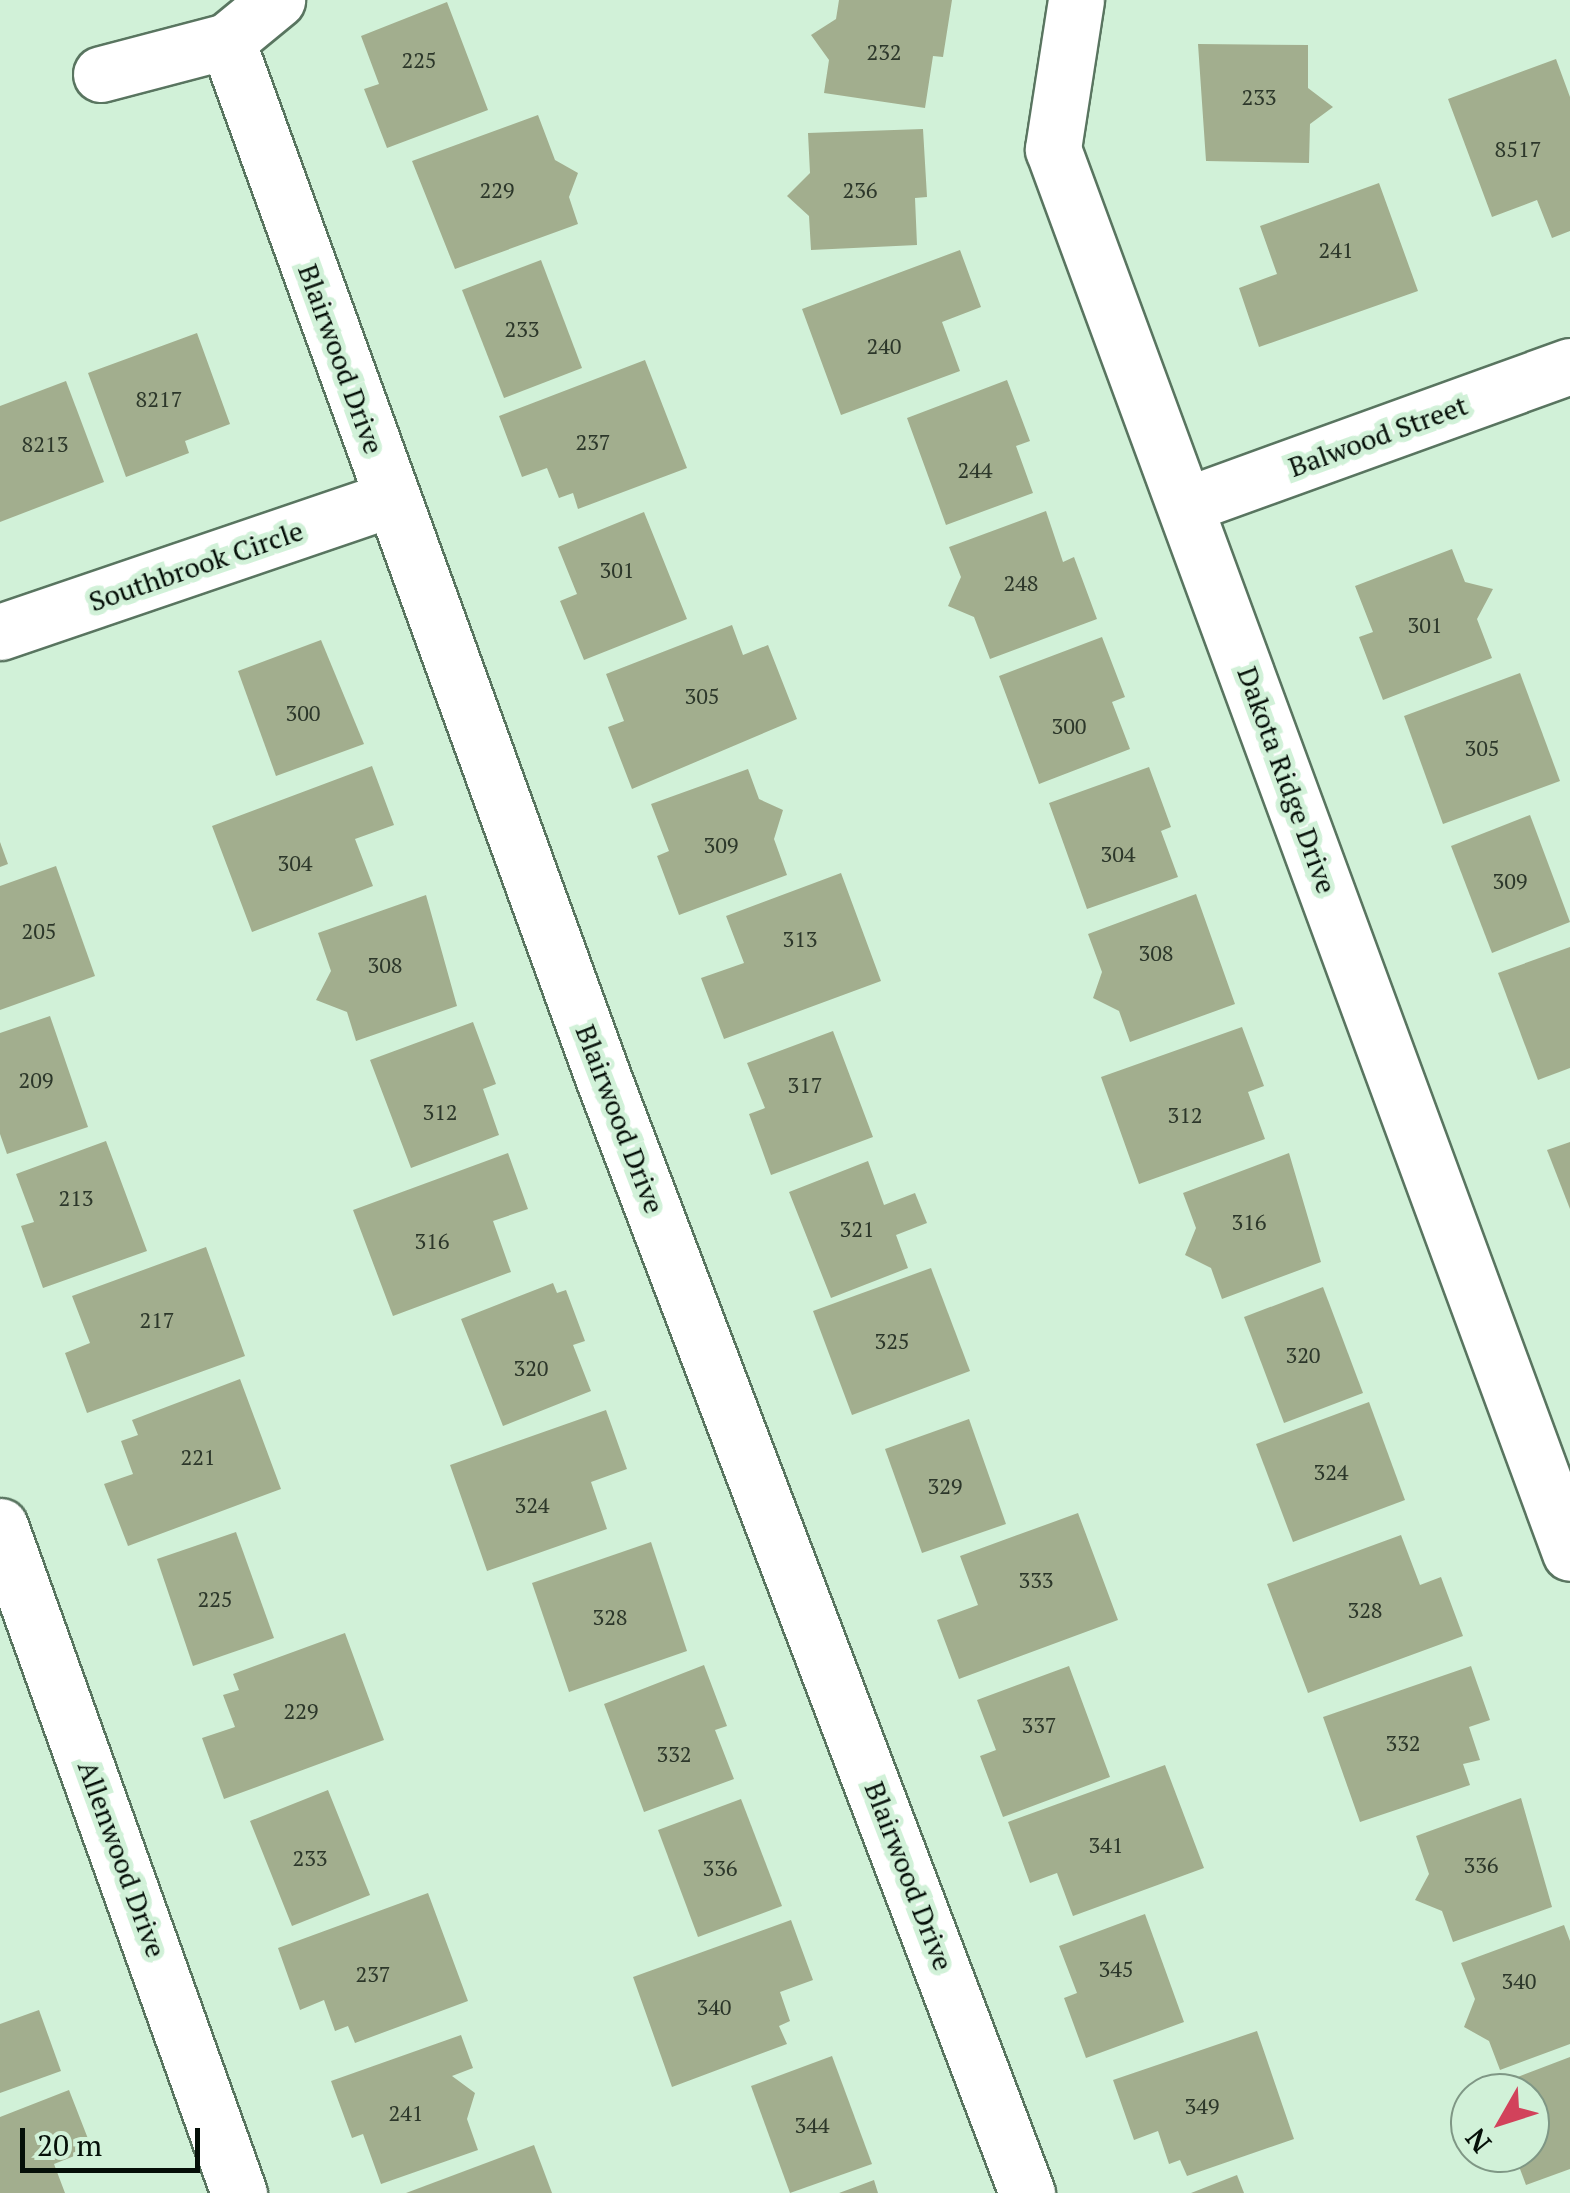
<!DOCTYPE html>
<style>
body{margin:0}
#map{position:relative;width:1570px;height:2193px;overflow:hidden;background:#d1f1d8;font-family:"PT Serif",serif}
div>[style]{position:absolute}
.building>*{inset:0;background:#a2ae8e}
.roads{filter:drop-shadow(2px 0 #597560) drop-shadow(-2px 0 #597560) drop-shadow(0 2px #597560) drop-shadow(0 -2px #597560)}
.minor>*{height:55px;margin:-27.5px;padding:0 27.5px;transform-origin:27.5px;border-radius:27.5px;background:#fff}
span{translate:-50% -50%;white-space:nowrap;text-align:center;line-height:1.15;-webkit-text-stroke:10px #d1f1d8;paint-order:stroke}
.number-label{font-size:22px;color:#2c372a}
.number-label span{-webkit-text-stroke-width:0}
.street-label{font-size:28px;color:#050f08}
.north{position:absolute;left:1450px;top:2073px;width:100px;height:100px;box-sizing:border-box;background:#d1f1d8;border:2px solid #7f9785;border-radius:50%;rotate:231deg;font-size:28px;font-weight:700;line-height:40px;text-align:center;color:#050f08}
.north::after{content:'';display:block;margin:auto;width:35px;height:45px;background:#d2425b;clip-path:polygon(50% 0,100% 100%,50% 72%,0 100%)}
.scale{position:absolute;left:20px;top:2128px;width:180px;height:45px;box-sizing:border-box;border:5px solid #050f08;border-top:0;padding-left:12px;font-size:30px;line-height:35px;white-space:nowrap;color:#050f08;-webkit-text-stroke:8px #d1f1d8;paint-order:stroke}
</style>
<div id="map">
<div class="building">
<i style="clip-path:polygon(839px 0,952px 0,943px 57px,933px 56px,925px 108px,824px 93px,829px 60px,811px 35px,836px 19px)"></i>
<i style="clip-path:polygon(447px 2px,488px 110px,387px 148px,364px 89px,379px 84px,361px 36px)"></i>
<i style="clip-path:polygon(1198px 44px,1308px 45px,1308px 88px,1333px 107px,1310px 124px,1309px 163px,1206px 161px)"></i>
<i style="clip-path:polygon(1556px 59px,1570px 97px,1570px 231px,1552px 238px,1537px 200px,1492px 217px,1448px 99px)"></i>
<i style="clip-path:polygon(538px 115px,555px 160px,578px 173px,569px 197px,578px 224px,455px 269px,412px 161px)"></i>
<i style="clip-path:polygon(923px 129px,927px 197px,915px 198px,917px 245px,811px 250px,809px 216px,787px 196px,810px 173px,808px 133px)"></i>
<i style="clip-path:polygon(1379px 183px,1418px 291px,1259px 347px,1239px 288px,1277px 274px,1260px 226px)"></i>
<i style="clip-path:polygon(960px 250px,981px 307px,942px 322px,960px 371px,841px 415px,802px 309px)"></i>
<i style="clip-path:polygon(541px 260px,582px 368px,504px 398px,462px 290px)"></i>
<i style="clip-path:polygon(197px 333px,230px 424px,185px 441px,189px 453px,126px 477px,88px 373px)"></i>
<i style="clip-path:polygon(645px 360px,687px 468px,578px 509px,573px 493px,559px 498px,547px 468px,522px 477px,499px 416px)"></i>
<i style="clip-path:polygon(1007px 380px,1030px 441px,1016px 446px,1033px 493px,946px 525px,907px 418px)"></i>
<i style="clip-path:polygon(66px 381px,104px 482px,0 522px,0 406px)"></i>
<i style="clip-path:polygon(1046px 511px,1063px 562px,1074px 557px,1097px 619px,990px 659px,974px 617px,948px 606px,961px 577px,949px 547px)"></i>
<i style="clip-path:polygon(644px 512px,687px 619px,584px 660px,560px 601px,577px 594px,558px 547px)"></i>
<i style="clip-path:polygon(1452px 549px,1465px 582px,1493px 589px,1477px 619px,1492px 658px,1383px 700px,1359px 637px,1373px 632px,1355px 586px)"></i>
<i style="clip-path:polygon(732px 625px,743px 655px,768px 645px,797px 719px,632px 789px,608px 727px,624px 721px,606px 674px)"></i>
<i style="clip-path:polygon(1102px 637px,1125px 697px,1112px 702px,1130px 749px,1039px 784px,999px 676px)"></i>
<i style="clip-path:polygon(321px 640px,364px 744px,276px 776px,238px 671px)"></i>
<i style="clip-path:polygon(1520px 673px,1560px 781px,1443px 824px,1404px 716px)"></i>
<i style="clip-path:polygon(372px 766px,394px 825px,355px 839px,373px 886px,252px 932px,212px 826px)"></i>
<i style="clip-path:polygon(1149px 767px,1171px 827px,1161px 831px,1178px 877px,1087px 909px,1049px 803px)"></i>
<i style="clip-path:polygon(748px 769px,759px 799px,783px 810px,774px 839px,787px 875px,679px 915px,657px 856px,669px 851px,651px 804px)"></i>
<i style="clip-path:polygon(1530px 815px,1570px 922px,1492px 953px,1451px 846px)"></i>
<i style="clip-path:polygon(0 842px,8px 864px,0 867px)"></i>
<i style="clip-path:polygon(56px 866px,95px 976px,0 1010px,0 886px)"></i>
<i style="clip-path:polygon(841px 873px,881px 981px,724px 1039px,701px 978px,744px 963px,726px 916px)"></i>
<i style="clip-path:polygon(1196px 894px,1235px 1004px,1130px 1042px,1119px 1011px,1093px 998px,1102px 972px,1088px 934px)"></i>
<i style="clip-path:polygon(426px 895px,457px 1006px,356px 1041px,347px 1012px,316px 1000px,331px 971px,318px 933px)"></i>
<i style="clip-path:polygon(1570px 947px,1570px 1068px,1538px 1080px,1498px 973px)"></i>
<i style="clip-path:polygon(50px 1016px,88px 1127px,7px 1154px,0 1134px,0 1033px)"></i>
<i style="clip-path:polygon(473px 1022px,496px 1084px,483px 1089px,499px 1135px,411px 1168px,370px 1060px)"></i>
<i style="clip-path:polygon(1242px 1027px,1264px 1086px,1248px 1092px,1265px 1139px,1139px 1184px,1101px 1077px)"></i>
<i style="clip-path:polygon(833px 1031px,873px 1137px,771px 1175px,749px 1114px,765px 1108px,747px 1063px)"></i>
<i style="clip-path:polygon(106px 1141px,147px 1251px,43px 1288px,21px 1226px,34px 1222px,16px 1174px)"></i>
<i style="clip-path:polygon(1570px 1142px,1570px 1209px,1547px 1150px)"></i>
<i style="clip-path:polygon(508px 1153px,528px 1209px,493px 1221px,511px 1272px,393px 1316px,353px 1210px)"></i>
<i style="clip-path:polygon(1289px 1153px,1321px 1262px,1222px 1299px,1211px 1268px,1185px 1255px,1196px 1228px,1183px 1193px)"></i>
<i style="clip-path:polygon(868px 1161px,884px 1205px,915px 1193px,927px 1223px,896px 1235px,908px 1268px,831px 1298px,789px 1192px)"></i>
<i style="clip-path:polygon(206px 1247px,245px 1356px,87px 1413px,65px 1353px,90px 1343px,72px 1296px)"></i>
<i style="clip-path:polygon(931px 1268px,970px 1371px,852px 1415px,813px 1311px)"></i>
<i style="clip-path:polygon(553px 1283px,557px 1293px,566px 1290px,585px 1341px,573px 1345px,591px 1391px,503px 1426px,461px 1319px)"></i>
<i style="clip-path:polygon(1323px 1287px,1363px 1393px,1284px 1423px,1244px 1317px)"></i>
<i style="clip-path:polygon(240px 1379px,281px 1489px,128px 1546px,104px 1484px,133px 1474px,121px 1441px,138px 1435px,132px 1420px)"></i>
<i style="clip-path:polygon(1369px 1402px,1405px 1500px,1293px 1542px,1256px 1444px)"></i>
<i style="clip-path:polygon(606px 1410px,627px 1469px,591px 1482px,607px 1529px,487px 1571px,450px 1465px)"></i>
<i style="clip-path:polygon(969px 1419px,1006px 1524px,922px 1553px,885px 1449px)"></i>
<i style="clip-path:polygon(1078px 1513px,1118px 1620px,959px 1679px,937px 1620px,978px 1605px,960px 1556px)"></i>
<i style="clip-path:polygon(236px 1532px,274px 1638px,193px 1666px,157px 1559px)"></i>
<i style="clip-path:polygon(1401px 1535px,1420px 1585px,1441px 1577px,1463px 1636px,1308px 1693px,1267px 1584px)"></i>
<i style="clip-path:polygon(651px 1542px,687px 1651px,569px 1692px,532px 1583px)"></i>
<i style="clip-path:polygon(345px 1633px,384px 1740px,224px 1799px,202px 1738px,235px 1727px,223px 1695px,239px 1690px,233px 1674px)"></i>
<i style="clip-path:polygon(704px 1665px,727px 1726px,715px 1730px,734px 1779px,644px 1812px,604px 1704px)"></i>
<i style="clip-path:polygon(1069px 1666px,1110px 1777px,1003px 1817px,980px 1756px,996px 1750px,977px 1700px)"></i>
<i style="clip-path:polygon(1471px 1666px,1490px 1720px,1469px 1727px,1480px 1760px,1463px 1764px,1470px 1785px,1360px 1822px,1323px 1717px)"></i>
<i style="clip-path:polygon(1165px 1765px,1204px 1868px,1073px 1916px,1057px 1873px,1030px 1883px,1008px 1822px)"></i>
<i style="clip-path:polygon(328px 1790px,370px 1895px,292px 1926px,250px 1821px)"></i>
<i style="clip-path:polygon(1521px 1798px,1552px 1907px,1453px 1942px,1442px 1911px,1415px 1900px,1429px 1874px,1416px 1836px)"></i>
<i style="clip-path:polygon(741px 1799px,782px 1906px,698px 1937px,658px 1830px)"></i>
<i style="clip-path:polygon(428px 1893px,468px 2001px,355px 2043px,348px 2026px,335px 2031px,324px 2000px,300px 2010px,278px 1948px)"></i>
<i style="clip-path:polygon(1145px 1914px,1184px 2022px,1086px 2058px,1064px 1998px,1077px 1993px,1059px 1946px)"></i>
<i style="clip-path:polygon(791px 1920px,813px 1980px,780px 1992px,790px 2021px,779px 2026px,787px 2044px,672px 2087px,633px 1977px)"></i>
<i style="clip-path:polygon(1564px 1925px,1570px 1941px,1570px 2044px,1500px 2070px,1489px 2041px,1464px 2027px,1475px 1999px,1461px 1963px)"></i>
<i style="clip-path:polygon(39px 2010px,61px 2071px,0 2093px,0 2024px)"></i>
<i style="clip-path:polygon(1257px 2031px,1294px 2139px,1187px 2176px,1180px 2160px,1169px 2164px,1158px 2131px,1134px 2140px,1113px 2080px)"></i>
<i style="clip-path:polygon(461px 2035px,473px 2068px,452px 2076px,475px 2093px,467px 2119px,478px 2150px,381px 2184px,363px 2134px,352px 2138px,331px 2081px)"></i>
<i style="clip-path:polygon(832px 2056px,872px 2164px,790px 2193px,751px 2086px)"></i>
<i style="clip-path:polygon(1570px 2057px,1570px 2169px,1526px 2185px,1514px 2153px,1530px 2153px,1530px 2093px,1489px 2088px)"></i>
<i style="clip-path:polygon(69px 2090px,92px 2149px,54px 2164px,65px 2193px,0 2193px,0 2117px)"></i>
<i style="clip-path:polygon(534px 2145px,552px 2193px,406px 2193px)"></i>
<i style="clip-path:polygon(1237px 2175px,1244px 2193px,1191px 2193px)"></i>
<i style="clip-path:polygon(874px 2180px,878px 2193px,839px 2193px,858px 2186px)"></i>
</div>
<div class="roads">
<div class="minor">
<i style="left:1076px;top:0;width:151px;rotate:98.8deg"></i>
<i style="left:1053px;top:149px;width:1496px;rotate:69.78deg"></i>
<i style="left:227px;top:41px;width:1105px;rotate:70.06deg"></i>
<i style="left:604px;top:1080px;width:1191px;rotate:69.19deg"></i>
<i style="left:101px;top:74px;width:130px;rotate:-14.7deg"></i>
<i style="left:227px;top:41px;width:65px;rotate:-39.4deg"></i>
<i style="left:1186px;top:505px;width:408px;rotate:-19.9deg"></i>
<i style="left:0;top:632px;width:413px;rotate:-18.8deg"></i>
<i style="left:0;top:1526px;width:709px;rotate:70.29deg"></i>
</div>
</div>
<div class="number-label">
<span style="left:884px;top:52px">232</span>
<span style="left:419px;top:60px">225</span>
<span style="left:1259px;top:97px">233</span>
<span style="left:1518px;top:149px">8517</span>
<span style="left:497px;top:190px">229</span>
<span style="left:860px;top:190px">236</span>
<span style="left:1336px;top:250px">241</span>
<span style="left:522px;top:329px">233</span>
<span style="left:884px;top:346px">240</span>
<span style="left:159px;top:399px">8217</span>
<span style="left:593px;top:442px">237</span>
<span style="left:45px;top:444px">8213</span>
<span style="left:975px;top:470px">244</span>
<span style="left:617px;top:570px">301</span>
<span style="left:1021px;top:583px">248</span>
<span style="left:1425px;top:625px">301</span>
<span style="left:702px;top:696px">305</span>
<span style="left:303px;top:713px">300</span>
<span style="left:1069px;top:726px">300</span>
<span style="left:1482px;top:748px">305</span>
<span style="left:721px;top:845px">309</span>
<span style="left:1118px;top:854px">304</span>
<span style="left:295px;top:863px">304</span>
<span style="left:1510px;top:881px">309</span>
<span style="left:39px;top:931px">205</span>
<span style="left:800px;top:939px">313</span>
<span style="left:1156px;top:953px">308</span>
<span style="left:385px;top:965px">308</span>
<span style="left:36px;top:1080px">209</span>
<span style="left:805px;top:1085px">317</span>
<span style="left:440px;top:1112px">312</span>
<span style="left:1185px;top:1115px">312</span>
<span style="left:76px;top:1198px">213</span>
<span style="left:1249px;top:1222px">316</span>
<span style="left:857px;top:1229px">321</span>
<span style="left:432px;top:1241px">316</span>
<span style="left:157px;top:1320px">217</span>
<span style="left:892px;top:1341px">325</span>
<span style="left:1303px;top:1355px">320</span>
<span style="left:531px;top:1368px">320</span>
<span style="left:198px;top:1457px">221</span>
<span style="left:1331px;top:1472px">324</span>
<span style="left:945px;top:1486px">329</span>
<span style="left:532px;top:1505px">324</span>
<span style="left:1036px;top:1580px">333</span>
<span style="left:215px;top:1599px">225</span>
<span style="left:1365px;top:1610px">328</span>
<span style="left:610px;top:1617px">328</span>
<span style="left:301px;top:1711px">229</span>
<span style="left:1039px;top:1725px">337</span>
<span style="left:1403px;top:1743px">332</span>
<span style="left:674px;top:1754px">332</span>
<span style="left:1106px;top:1845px">341</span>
<span style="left:310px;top:1858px">233</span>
<span style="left:1481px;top:1865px">336</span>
<span style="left:720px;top:1868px">336</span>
<span style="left:1116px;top:1969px">345</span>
<span style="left:373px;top:1974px">237</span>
<span style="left:1519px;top:1981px">340</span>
<span style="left:714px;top:2007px">340</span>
<span style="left:1202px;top:2106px">349</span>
<span style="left:406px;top:2113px">241</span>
<span style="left:812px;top:2125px">344</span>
</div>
<div class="street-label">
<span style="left:341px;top:359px;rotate:70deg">Blairwood Drive</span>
<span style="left:1378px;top:436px;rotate:-20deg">Balwood Street</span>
<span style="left:196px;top:566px;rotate:-19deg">Southbrook Circle</span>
<span style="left:1287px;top:780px;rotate:70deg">Dakota Ridge Drive</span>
<span style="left:620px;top:1119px;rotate:69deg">Blairwood Drive</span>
<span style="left:122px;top:1859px;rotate:70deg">Allenwood Drive</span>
<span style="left:909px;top:1876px;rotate:69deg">Blairwood Drive</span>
</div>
<div class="north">N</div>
<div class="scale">20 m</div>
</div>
